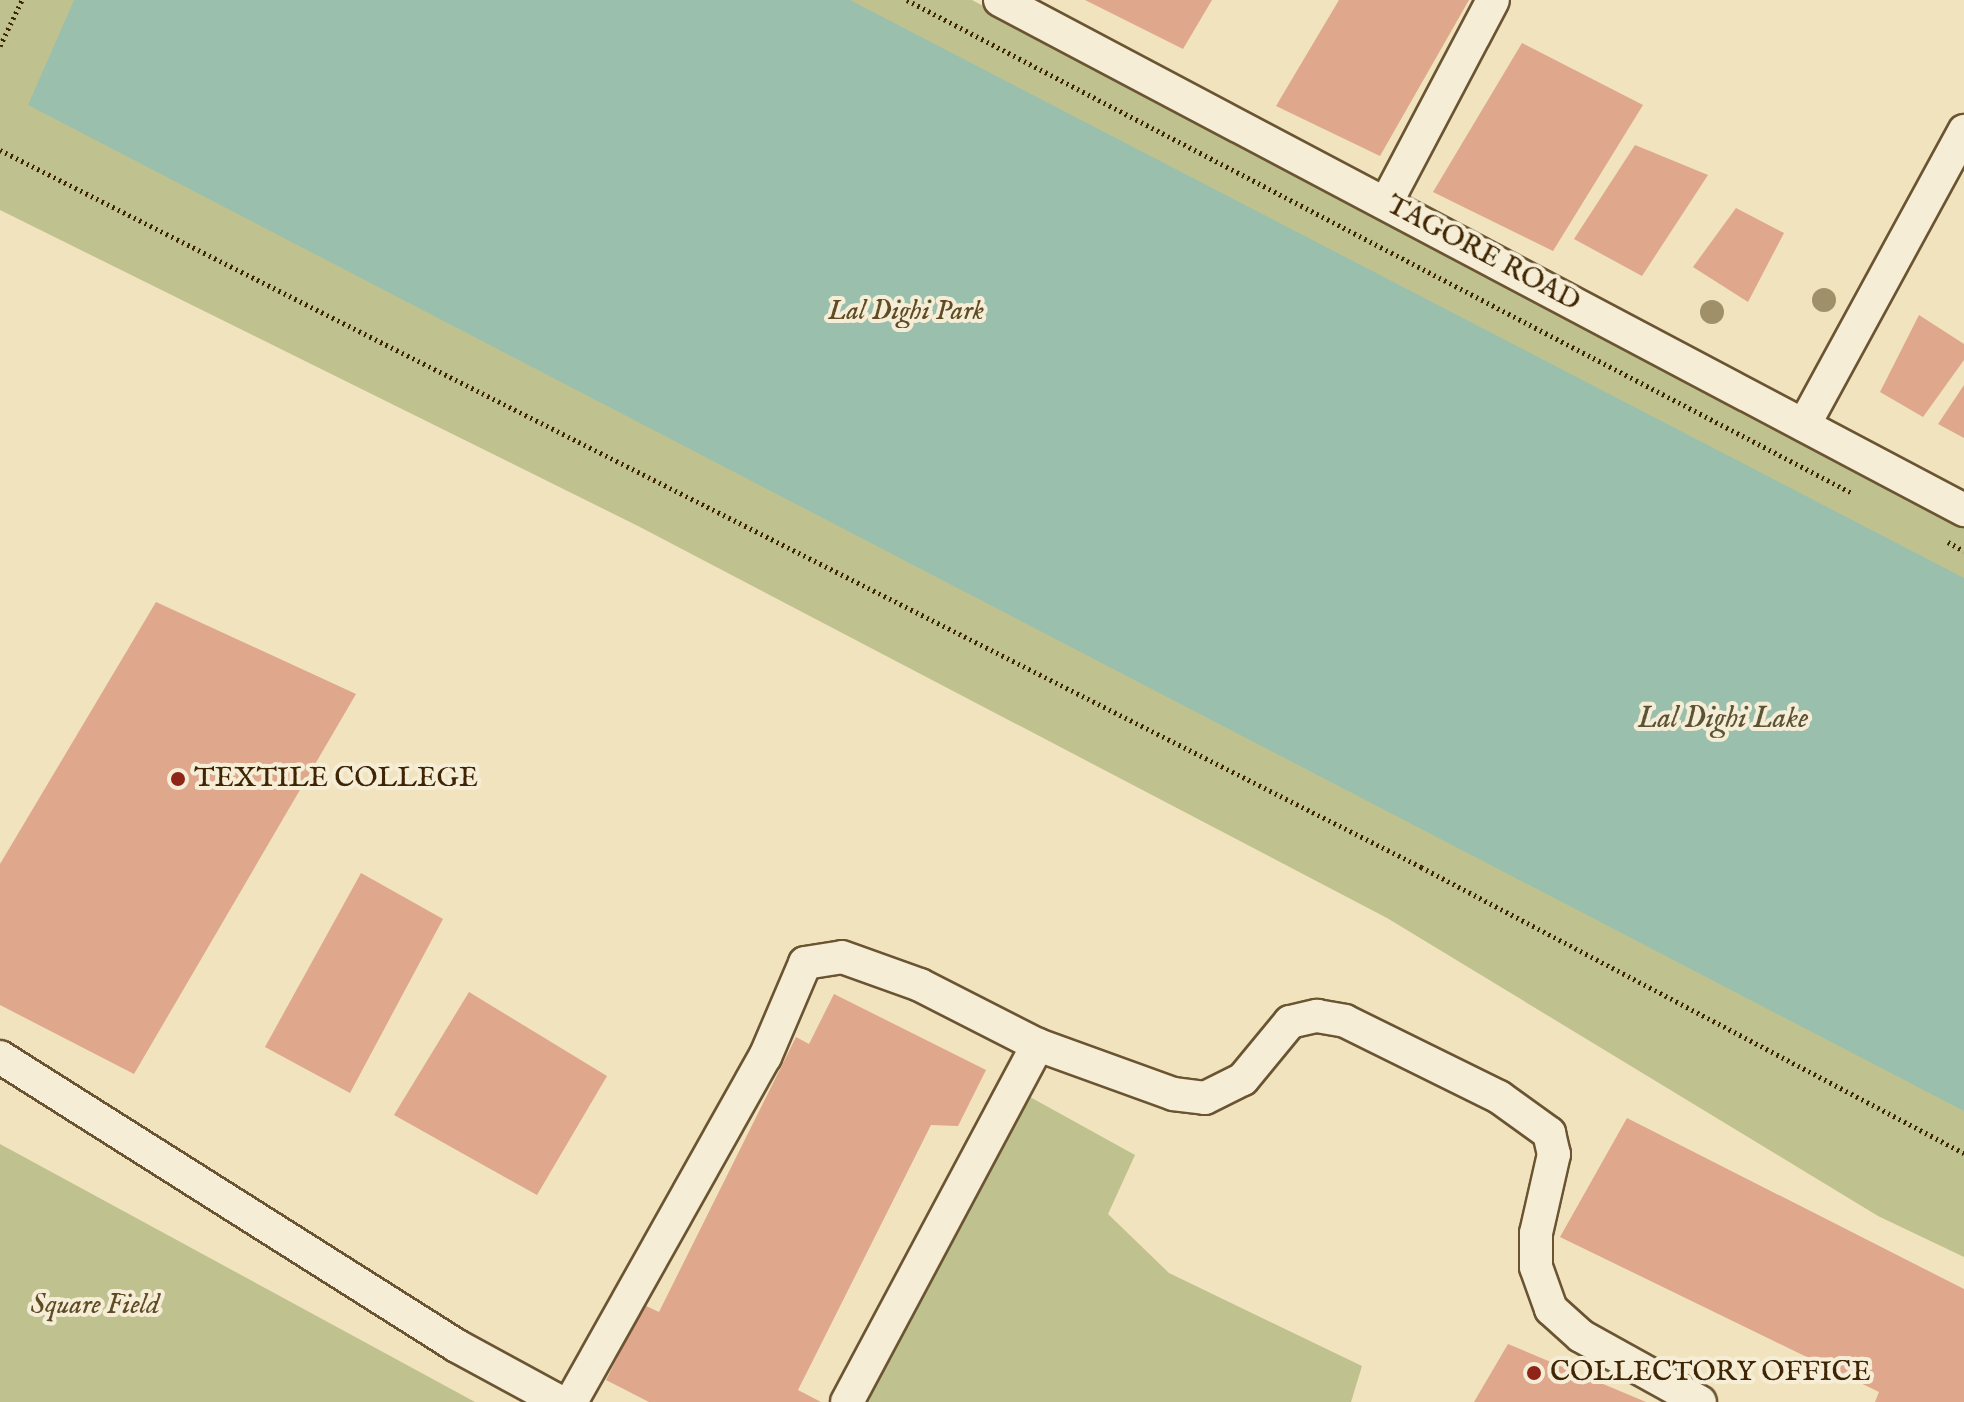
<!DOCTYPE html>
<style>
body{margin:0}
#map{position:relative;width:1964px;height:1402px;overflow:hidden;background:#f0e3be;font-family:"IM FELL English",serif}
div>[style]{position:absolute}
.green>*{inset:0;background:#bfc28e}
.water>*{inset:0;background:#9bbfad}
.building>*{inset:0;background:#dfa78c}
.path>*{height:5px;margin-top:-2.5px;transform-origin:0;background:repeating-linear-gradient(90deg,#3f2503 0 2px,transparent 0 6px)}
.roads{filter:drop-shadow(2px 0 #6b5432) drop-shadow(-2px 0 #6b5432) drop-shadow(0 2px #6b5432) drop-shadow(0 -2px #6b5432)}
.minor>*{height:32px;margin:-16px;padding:0 16px;transform-origin:16px;border-radius:16px;background:#f5edd5}
.trees>*{width:24px;height:24px;margin:-12px;border-radius:50%;background:#a0906a}
.dots>*{width:22px;height:22px;translate:-50% -50%;box-sizing:border-box;border:4px solid #f5edd5;border-radius:50%}
span{translate:-50% -50%;white-space:nowrap;text-align:center;line-height:1.15;-webkit-text-stroke:8px #f5edd5;paint-order:stroke}
.street-label{font-size:28px;color:#3f2503}
.park-label{font-size:28px;color:#5f4c26;font-style:italic}
.poi-label{font-size:28px;color:#3f2503}
.left{translate:0 -50%;text-align:left}
.water-label{font-size:30px;color:#5b5336;font-style:italic}
</style>
<div id="map">
<div class="green">
<i style="clip-path:polygon(0 0,972px 0,1964px 525px,1964px 1257px,1878px 1216px,1387px 918px,638px 526px,0 210px)"></i>
<i style="clip-path:polygon(1012px 1087px,1135px 1155px,1108px 1214px,1169px 1273px,1362px 1366px,1351px 1402px,854px 1402px)"></i>
<i style="clip-path:polygon(0 1144px,475px 1402px,0 1402px)"></i>
</div>
<div class="water">
<i style="clip-path:polygon(74px 0,850px 0,1964px 578px,1964px 1111px,28px 105px)"></i>
</div>
<div class="building">
<i style="clip-path:polygon(1085px 0,1212px 0,1183px 49px)"></i>
<i style="clip-path:polygon(1339px 0,1469px 0,1380px 156px,1276px 106px)"></i>
<i style="clip-path:polygon(1522px 43px,1643px 105px,1553px 251px,1433px 192px)"></i>
<i style="clip-path:polygon(1635px 145px,1708px 175px,1642px 276px,1574px 239px)"></i>
<i style="clip-path:polygon(1736px 208px,1784px 233px,1748px 302px,1693px 267px)"></i>
<i style="clip-path:polygon(1919px 315px,1964px 344px,1964px 360px,1923px 417px,1880px 392px)"></i>
<i style="clip-path:polygon(1964px 385px,1964px 438px,1938px 424px)"></i>
<i style="clip-path:polygon(156px 602px,356px 694px,134px 1074px,0 1005px,0 864px)"></i>
<i style="clip-path:polygon(361px 873px,443px 919px,350px 1093px,265px 1047px)"></i>
<i style="clip-path:polygon(469px 992px,607px 1076px,537px 1195px,394px 1115px)"></i>
<i style="clip-path:polygon(834px 994px,986px 1070px,958px 1126px,931px 1125px,798px 1390px,821px 1402px,649px 1402px,606px 1380px,644px 1305px,659px 1312px,796px 1037px,809px 1044px)"></i>
<i style="clip-path:polygon(1627px 1118px,1964px 1289px,1964px 1402px,1875px 1402px,1879px 1392px,1560px 1237px)"></i>
<i style="clip-path:polygon(1508px 1344px,1646px 1402px,1474px 1402px)"></i>
</div>
<div class="path">
<i style="left:907px;top:0;width:1064px;rotate:27.55deg"></i>
<i style="left:0;top:46px;width:51px;rotate:-64.4deg"></i>
<i style="left:0;top:150px;width:1592px;rotate:26.77deg"></i>
<i style="left:1421px;top:867px;width:614px;rotate:27.78deg"></i>
<i style="left:1948px;top:542px;width:18px;rotate:29deg"></i>
</div>
<div class="roads">
<div class="minor">
<i style="left:1000px;top:0;width:1091px;rotate:27.88deg"></i>
<i style="left:1386px;top:203px;width:229px;rotate:-62.2deg"></i>
<i style="left:1804px;top:425px;width:335px;rotate:-61.4deg"></i>
<i style="left:0;top:1057px;width:541px;rotate:32.31deg"></i>
<i style="left:457px;top:1346px;width:117px;rotate:28.5deg"></i>
<i style="left:571px;top:1402px;width:396px;rotate:-60.7deg"></i>
<i style="left:765px;top:1057px;width:102px;rotate:-66.9deg"></i>
<i style="left:805px;top:963px;width:37px;rotate:-9deg"></i>
<i style="left:842px;top:957px;width:83px;rotate:19.7deg"></i>
<i style="left:920px;top:985px;width:132px;rotate:27deg"></i>
<i style="left:1038px;top:1045px;width:144px;rotate:19.9deg"></i>
<i style="left:1173px;top:1094px;width:32px;rotate:7deg"></i>
<i style="left:1205px;top:1098px;width:42px;rotate:-26.6deg"></i>
<i style="left:1243px;top:1079px;width:74px;rotate:-50.5deg"></i>
<i style="left:1290px;top:1022px;width:28px;rotate:-13deg"></i>
<i style="left:1317px;top:1016px;width:28px;rotate:10deg"></i>
<i style="left:1345px;top:1021px;width:172px;rotate:26.3deg"></i>
<i style="left:1499px;top:1097px;width:62px;rotate:35.8deg"></i>
<i style="left:1549px;top:1133px;width:22px;rotate:77deg"></i>
<i style="left:1554px;top:1154px;width:81px;rotate:102.8deg"></i>
<i style="left:1536px;top:1233px;width:34px;rotate:90deg"></i>
<i style="left:1536px;top:1267px;width:45px;rotate:70.3deg"></i>
<i style="left:1551px;top:1309px;width:40px;rotate:42deg"></i>
<i style="left:1581px;top:1336px;width:136px;rotate:29deg"></i>
<i style="left:847px;top:1402px;width:405px;rotate:-61.9deg"></i>
</div>
</div>
<div class="trees">
<i style="left:1824px;top:300px"></i>
<i style="left:1712px;top:312px"></i>
</div>
<div class="dots">
<i style="left:178px;top:779px;background:#8f2418"></i>
<i style="left:1534px;top:1373px;background:#8f2418"></i>
</div>
<div class="street-label">
<span style="left:1483px;top:254px;rotate:28deg">TAGORE ROAD</span>
</div>
<div class="park-label">
<span style="left:906px;top:312px">Lal Dighi Park</span>
<span style="left:95px;top:1306px">Square Field</span>
</div>
<div class="poi-label">
<span class="left" style="left:194px;top:779px">TEXTILE COLLEGE</span>
<span class="left" style="left:1550px;top:1373px">COLLECTORY OFFICE</span>
</div>
<div class="water-label">
<span style="left:1723px;top:719px">Lal Dighi Lake</span>
</div>
</div>
